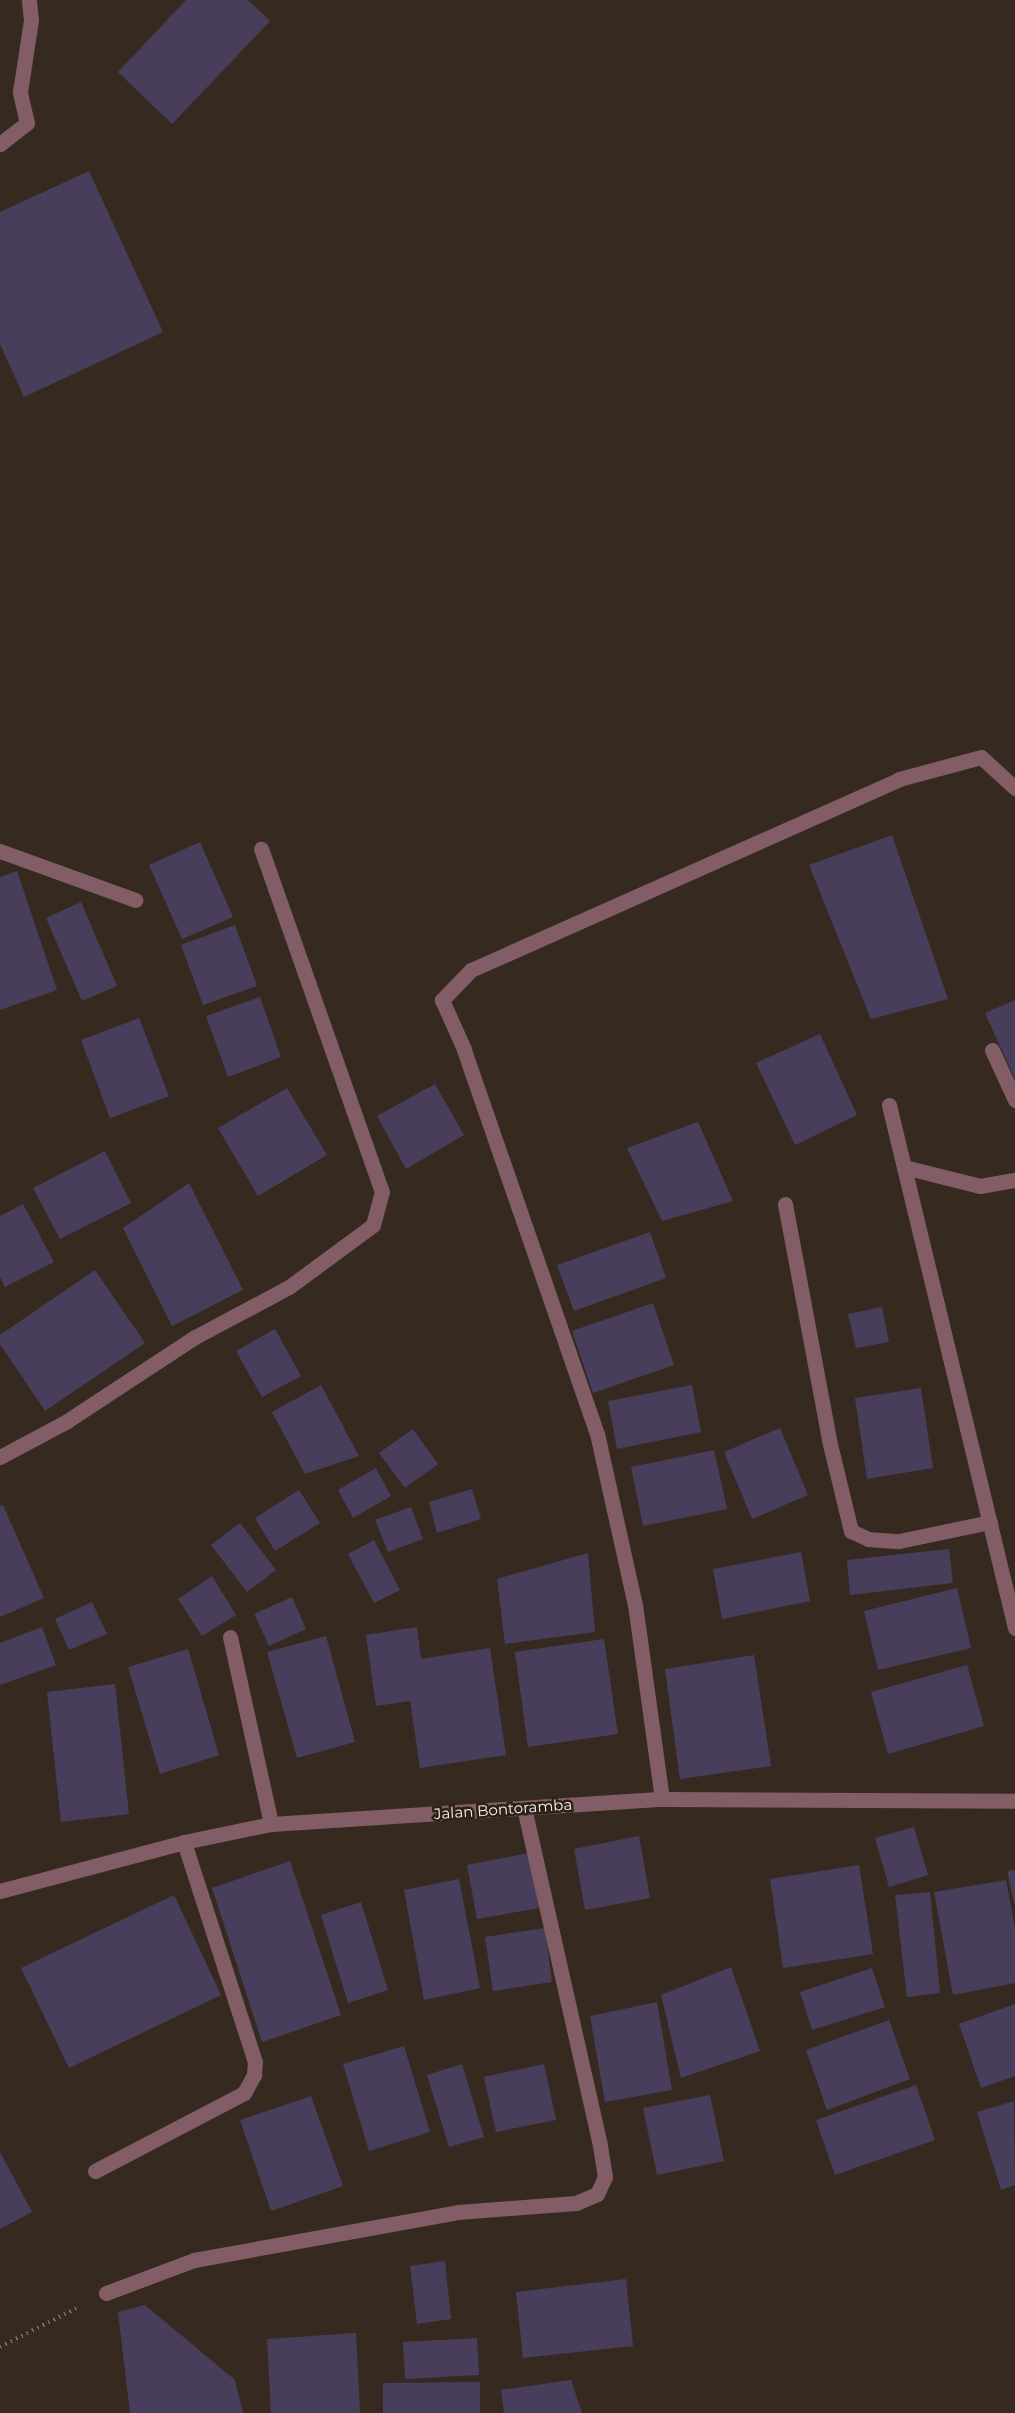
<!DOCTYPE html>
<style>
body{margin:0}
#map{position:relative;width:1015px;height:2413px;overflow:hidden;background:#362a20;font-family:Montserrat,sans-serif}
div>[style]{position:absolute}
.building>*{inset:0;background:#483e5b}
.path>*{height:4px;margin-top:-2px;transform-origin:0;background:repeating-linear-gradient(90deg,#7c7168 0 1.5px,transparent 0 6px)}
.minor>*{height:15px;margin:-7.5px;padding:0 7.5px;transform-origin:7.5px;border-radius:7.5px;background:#825d66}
span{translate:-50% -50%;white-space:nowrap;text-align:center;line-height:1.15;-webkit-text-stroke:5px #2c2017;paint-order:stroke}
.street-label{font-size:15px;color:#f9f1ea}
</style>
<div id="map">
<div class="building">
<i style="clip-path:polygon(186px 0,248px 0,270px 21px,172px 124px,118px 72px)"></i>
<i style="clip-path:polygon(89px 171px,163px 332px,24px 397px,0 344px,0 212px)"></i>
<i style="clip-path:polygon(892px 835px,948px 999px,871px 1019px,809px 865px)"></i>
<i style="clip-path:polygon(200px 842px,233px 917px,182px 939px,149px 865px)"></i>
<i style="clip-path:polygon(17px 871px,57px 990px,0 1010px,0 877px)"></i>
<i style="clip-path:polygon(81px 902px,117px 986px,82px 1001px,46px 918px)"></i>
<i style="clip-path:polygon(235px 925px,257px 986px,203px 1005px,181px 945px)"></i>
<i style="clip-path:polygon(260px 997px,281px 1057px,228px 1077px,206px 1016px)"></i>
<i style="clip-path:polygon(1015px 1000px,1015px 1079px,985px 1013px)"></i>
<i style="clip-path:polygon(139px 1018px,169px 1096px,110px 1118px,81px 1040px)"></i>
<i style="clip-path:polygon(820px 1034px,857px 1115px,795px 1145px,756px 1063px)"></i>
<i style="clip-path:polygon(435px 1084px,464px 1135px,406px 1169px,377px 1116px)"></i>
<i style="clip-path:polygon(287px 1088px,327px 1155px,258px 1196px,218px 1128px)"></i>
<i style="clip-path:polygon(698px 1122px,733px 1201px,662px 1221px,627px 1148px)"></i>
<i style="clip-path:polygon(105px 1151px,131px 1203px,60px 1239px,33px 1188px)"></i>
<i style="clip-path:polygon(189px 1183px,243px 1290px,172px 1326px,123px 1228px)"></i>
<i style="clip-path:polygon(23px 1204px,54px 1262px,5px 1287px,0 1277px,0 1216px)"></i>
<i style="clip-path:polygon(650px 1232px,666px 1278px,574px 1311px,557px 1265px)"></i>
<i style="clip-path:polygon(95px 1270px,145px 1343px,45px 1411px,0 1344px,0 1335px)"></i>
<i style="clip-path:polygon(653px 1303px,674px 1365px,593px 1393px,572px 1331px)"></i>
<i style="clip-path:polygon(882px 1307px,889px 1342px,856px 1348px,848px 1314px)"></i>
<i style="clip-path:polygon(275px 1329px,301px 1376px,262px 1397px,236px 1351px)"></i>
<i style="clip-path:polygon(321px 1385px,359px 1456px,305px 1474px,272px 1412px)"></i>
<i style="clip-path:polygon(692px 1385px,701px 1432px,617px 1449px,608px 1401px)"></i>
<i style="clip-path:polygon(921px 1388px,933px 1468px,867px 1479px,855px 1398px)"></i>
<i style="clip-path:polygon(780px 1428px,808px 1495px,752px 1519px,724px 1452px)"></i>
<i style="clip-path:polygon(413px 1429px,438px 1464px,405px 1488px,379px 1453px)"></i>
<i style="clip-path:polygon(714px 1450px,727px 1509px,643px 1526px,631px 1467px)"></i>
<i style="clip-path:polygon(376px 1468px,391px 1496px,353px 1518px,338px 1490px)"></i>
<i style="clip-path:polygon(472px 1489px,481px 1519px,437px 1533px,429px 1502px)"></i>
<i style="clip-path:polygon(299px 1490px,320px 1523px,275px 1551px,255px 1518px)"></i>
<i style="clip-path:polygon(3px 1505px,44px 1598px,0 1617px,0 1506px)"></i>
<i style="clip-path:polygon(411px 1507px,423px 1539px,388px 1552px,375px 1520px)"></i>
<i style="clip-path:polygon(240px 1523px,276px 1570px,247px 1592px,211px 1545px)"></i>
<i style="clip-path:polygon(374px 1540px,400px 1590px,374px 1603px,348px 1554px)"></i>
<i style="clip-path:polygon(949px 1549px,953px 1583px,850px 1595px,847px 1560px)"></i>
<i style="clip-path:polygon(801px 1552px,810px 1601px,722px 1619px,713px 1569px)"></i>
<i style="clip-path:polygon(588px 1553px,595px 1632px,505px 1644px,497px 1579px)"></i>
<i style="clip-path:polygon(212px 1576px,236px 1615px,202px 1636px,178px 1599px)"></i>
<i style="clip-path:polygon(957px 1588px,971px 1648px,878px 1670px,864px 1611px)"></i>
<i style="clip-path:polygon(292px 1597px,306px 1629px,269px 1646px,254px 1614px)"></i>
<i style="clip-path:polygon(92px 1602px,107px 1634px,69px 1650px,55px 1619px)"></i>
<i style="clip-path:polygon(42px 1627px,56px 1665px,0 1685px,0 1643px)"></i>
<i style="clip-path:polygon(417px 1627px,421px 1659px,490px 1648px,506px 1755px,420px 1768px,410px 1701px,376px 1706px,366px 1635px)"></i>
<i style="clip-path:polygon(326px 1636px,355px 1742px,297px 1758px,267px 1652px)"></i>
<i style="clip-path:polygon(604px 1639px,618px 1734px,528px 1747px,515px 1652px)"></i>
<i style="clip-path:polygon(188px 1649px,219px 1755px,160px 1774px,128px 1667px)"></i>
<i style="clip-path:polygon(754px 1655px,771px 1766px,680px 1779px,665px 1669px)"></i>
<i style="clip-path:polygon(967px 1665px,984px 1726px,888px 1754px,871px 1692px)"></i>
<i style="clip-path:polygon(115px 1684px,129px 1814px,61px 1822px,47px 1692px)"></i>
<i style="clip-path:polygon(914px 1827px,928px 1875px,889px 1887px,875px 1838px)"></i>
<i style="clip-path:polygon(639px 1836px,650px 1898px,585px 1910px,574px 1849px)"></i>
<i style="clip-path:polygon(529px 1853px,539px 1908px,477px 1919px,467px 1865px)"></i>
<i style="clip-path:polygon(290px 1861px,341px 2015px,262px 2042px,212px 1888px)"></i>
<i style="clip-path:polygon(859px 1865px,873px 1954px,783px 1968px,770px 1879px)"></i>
<i style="clip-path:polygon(1015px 1870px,1015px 1903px,1014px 1903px,1007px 1871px)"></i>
<i style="clip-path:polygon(459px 1879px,480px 1988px,424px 2000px,404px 1890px)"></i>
<i style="clip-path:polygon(1006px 1880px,1015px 1929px,1015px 1983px,953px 1995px,934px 1892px)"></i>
<i style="clip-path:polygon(930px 1892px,940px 1993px,907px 1997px,895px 1895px)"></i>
<i style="clip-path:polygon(174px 1895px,221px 1995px,69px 2068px,21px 1968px)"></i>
<i style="clip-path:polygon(361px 1902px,388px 1990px,348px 2003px,321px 1915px)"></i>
<i style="clip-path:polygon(545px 1928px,552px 1982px,493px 1991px,485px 1937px)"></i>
<i style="clip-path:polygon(731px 1967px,760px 2051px,681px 2078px,661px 1995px)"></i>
<i style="clip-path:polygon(872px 1968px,885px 2007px,812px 2030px,800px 1992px)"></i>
<i style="clip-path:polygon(657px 2002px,672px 2090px,605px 2102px,590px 2016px)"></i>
<i style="clip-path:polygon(1015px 2004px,1015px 2076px,981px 2088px,959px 2024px)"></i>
<i style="clip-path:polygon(889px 2020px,910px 2079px,827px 2110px,806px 2050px)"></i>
<i style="clip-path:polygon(404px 2046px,430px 2132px,369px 2151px,343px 2064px)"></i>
<i style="clip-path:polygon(462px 2064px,484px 2137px,449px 2147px,427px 2075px)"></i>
<i style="clip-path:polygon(544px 2064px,556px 2120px,496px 2132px,484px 2077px)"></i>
<i style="clip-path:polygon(916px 2085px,935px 2140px,835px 2175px,816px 2120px)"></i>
<i style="clip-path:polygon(710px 2095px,724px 2161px,657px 2175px,643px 2108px)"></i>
<i style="clip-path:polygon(311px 2096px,343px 2186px,271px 2211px,240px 2120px)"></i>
<i style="clip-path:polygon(1014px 2101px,1015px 2185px,1001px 2190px,977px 2112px)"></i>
<i style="clip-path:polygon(0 2152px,32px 2212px,0 2229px)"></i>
<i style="clip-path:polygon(445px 2261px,451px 2319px,417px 2324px,410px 2266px)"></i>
<i style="clip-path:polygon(626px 2279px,633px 2346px,523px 2358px,516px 2292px)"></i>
<i style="clip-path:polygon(145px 2305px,235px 2380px,243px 2413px,130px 2413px,118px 2312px)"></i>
<i style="clip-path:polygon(356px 2333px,360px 2413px,271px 2413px,267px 2339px)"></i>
<i style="clip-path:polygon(477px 2338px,479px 2375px,405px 2379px,403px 2342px)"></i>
<i style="clip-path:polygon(571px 2380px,582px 2413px,504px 2413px,501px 2390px)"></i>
<i style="clip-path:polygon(480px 2382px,480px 2413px,383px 2413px,383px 2383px)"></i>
</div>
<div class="path">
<i style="left:0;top:2347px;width:86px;rotate:-26.9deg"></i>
</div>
<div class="minor">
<i style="left:0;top:144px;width:34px;rotate:-38deg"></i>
<i style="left:27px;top:123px;width:32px;rotate:-103deg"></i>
<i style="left:20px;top:92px;width:73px;rotate:-81.3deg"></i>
<i style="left:31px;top:20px;width:20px;rotate:-96deg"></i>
<i style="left:0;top:851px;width:144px;rotate:19.9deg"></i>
<i style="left:992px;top:1050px;width:55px;rotate:65.3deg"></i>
<i style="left:889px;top:1105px;width:538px;rotate:76.45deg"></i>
<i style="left:904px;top:1167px;width:78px;rotate:14deg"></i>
<i style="left:980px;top:1186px;width:36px;rotate:-10deg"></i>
<i style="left:785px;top:1204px;width:240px;rotate:79.4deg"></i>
<i style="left:829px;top:1440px;width:94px;rotate:76.4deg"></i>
<i style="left:851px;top:1531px;width:19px;rotate:25deg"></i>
<i style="left:868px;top:1539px;width:31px;rotate:4deg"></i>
<i style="left:899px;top:1541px;width:93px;rotate:-11.8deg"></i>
<i style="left:0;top:1457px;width:76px;rotate:-28.2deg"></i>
<i style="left:67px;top:1421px;width:153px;rotate:-33.3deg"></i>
<i style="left:195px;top:1337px;width:106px;rotate:-28deg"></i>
<i style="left:289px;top:1287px;width:104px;rotate:-36.4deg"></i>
<i style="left:373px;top:1225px;width:34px;rotate:-75deg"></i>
<i style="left:382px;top:1192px;width:364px;rotate:-109.4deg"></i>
<i style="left:230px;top:1637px;width:191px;rotate:77.6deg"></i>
<i style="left:662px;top:1799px;width:196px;rotate:-97.9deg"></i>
<i style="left:635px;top:1605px;width:175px;rotate:-102.5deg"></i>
<i style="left:597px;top:1434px;width:407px;rotate:-109.1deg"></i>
<i style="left:464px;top:1049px;width:54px;rotate:-114.2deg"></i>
<i style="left:442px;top:1000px;width:42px;rotate:-46deg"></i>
<i style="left:471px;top:970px;width:469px;rotate:-24deg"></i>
<i style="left:899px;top:779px;width:85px;rotate:-15deg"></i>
<i style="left:981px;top:757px;width:46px;rotate:42.4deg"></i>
<i style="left:0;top:1891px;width:190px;rotate:-14.9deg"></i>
<i style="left:184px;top:1842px;width:89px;rotate:-11.7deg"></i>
<i style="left:271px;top:1824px;width:392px;rotate:-3.7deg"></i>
<i style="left:662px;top:1799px;width:353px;rotate:0.3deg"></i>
<i style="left:95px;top:2171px;width:168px;rotate:-27.6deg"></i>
<i style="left:244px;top:2093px;width:21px;rotate:-61deg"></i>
<i style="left:254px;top:2075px;width:13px;rotate:-86deg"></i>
<i style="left:255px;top:2062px;width:231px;rotate:-107.9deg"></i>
<i style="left:106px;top:2293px;width:94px;rotate:-20.6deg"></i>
<i style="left:194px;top:2260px;width:268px;rotate:-10.3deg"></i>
<i style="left:458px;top:2212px;width:118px;rotate:-4.4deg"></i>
<i style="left:576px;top:2203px;width:23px;rotate:-23deg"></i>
<i style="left:597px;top:2194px;width:19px;rotate:-65deg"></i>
<i style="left:605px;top:2177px;width:32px;rotate:-99deg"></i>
<i style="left:600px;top:2145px;width:345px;rotate:-102.7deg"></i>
</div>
<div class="street-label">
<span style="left:503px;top:1809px;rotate:-4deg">Jalan Bontoramba</span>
</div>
</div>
